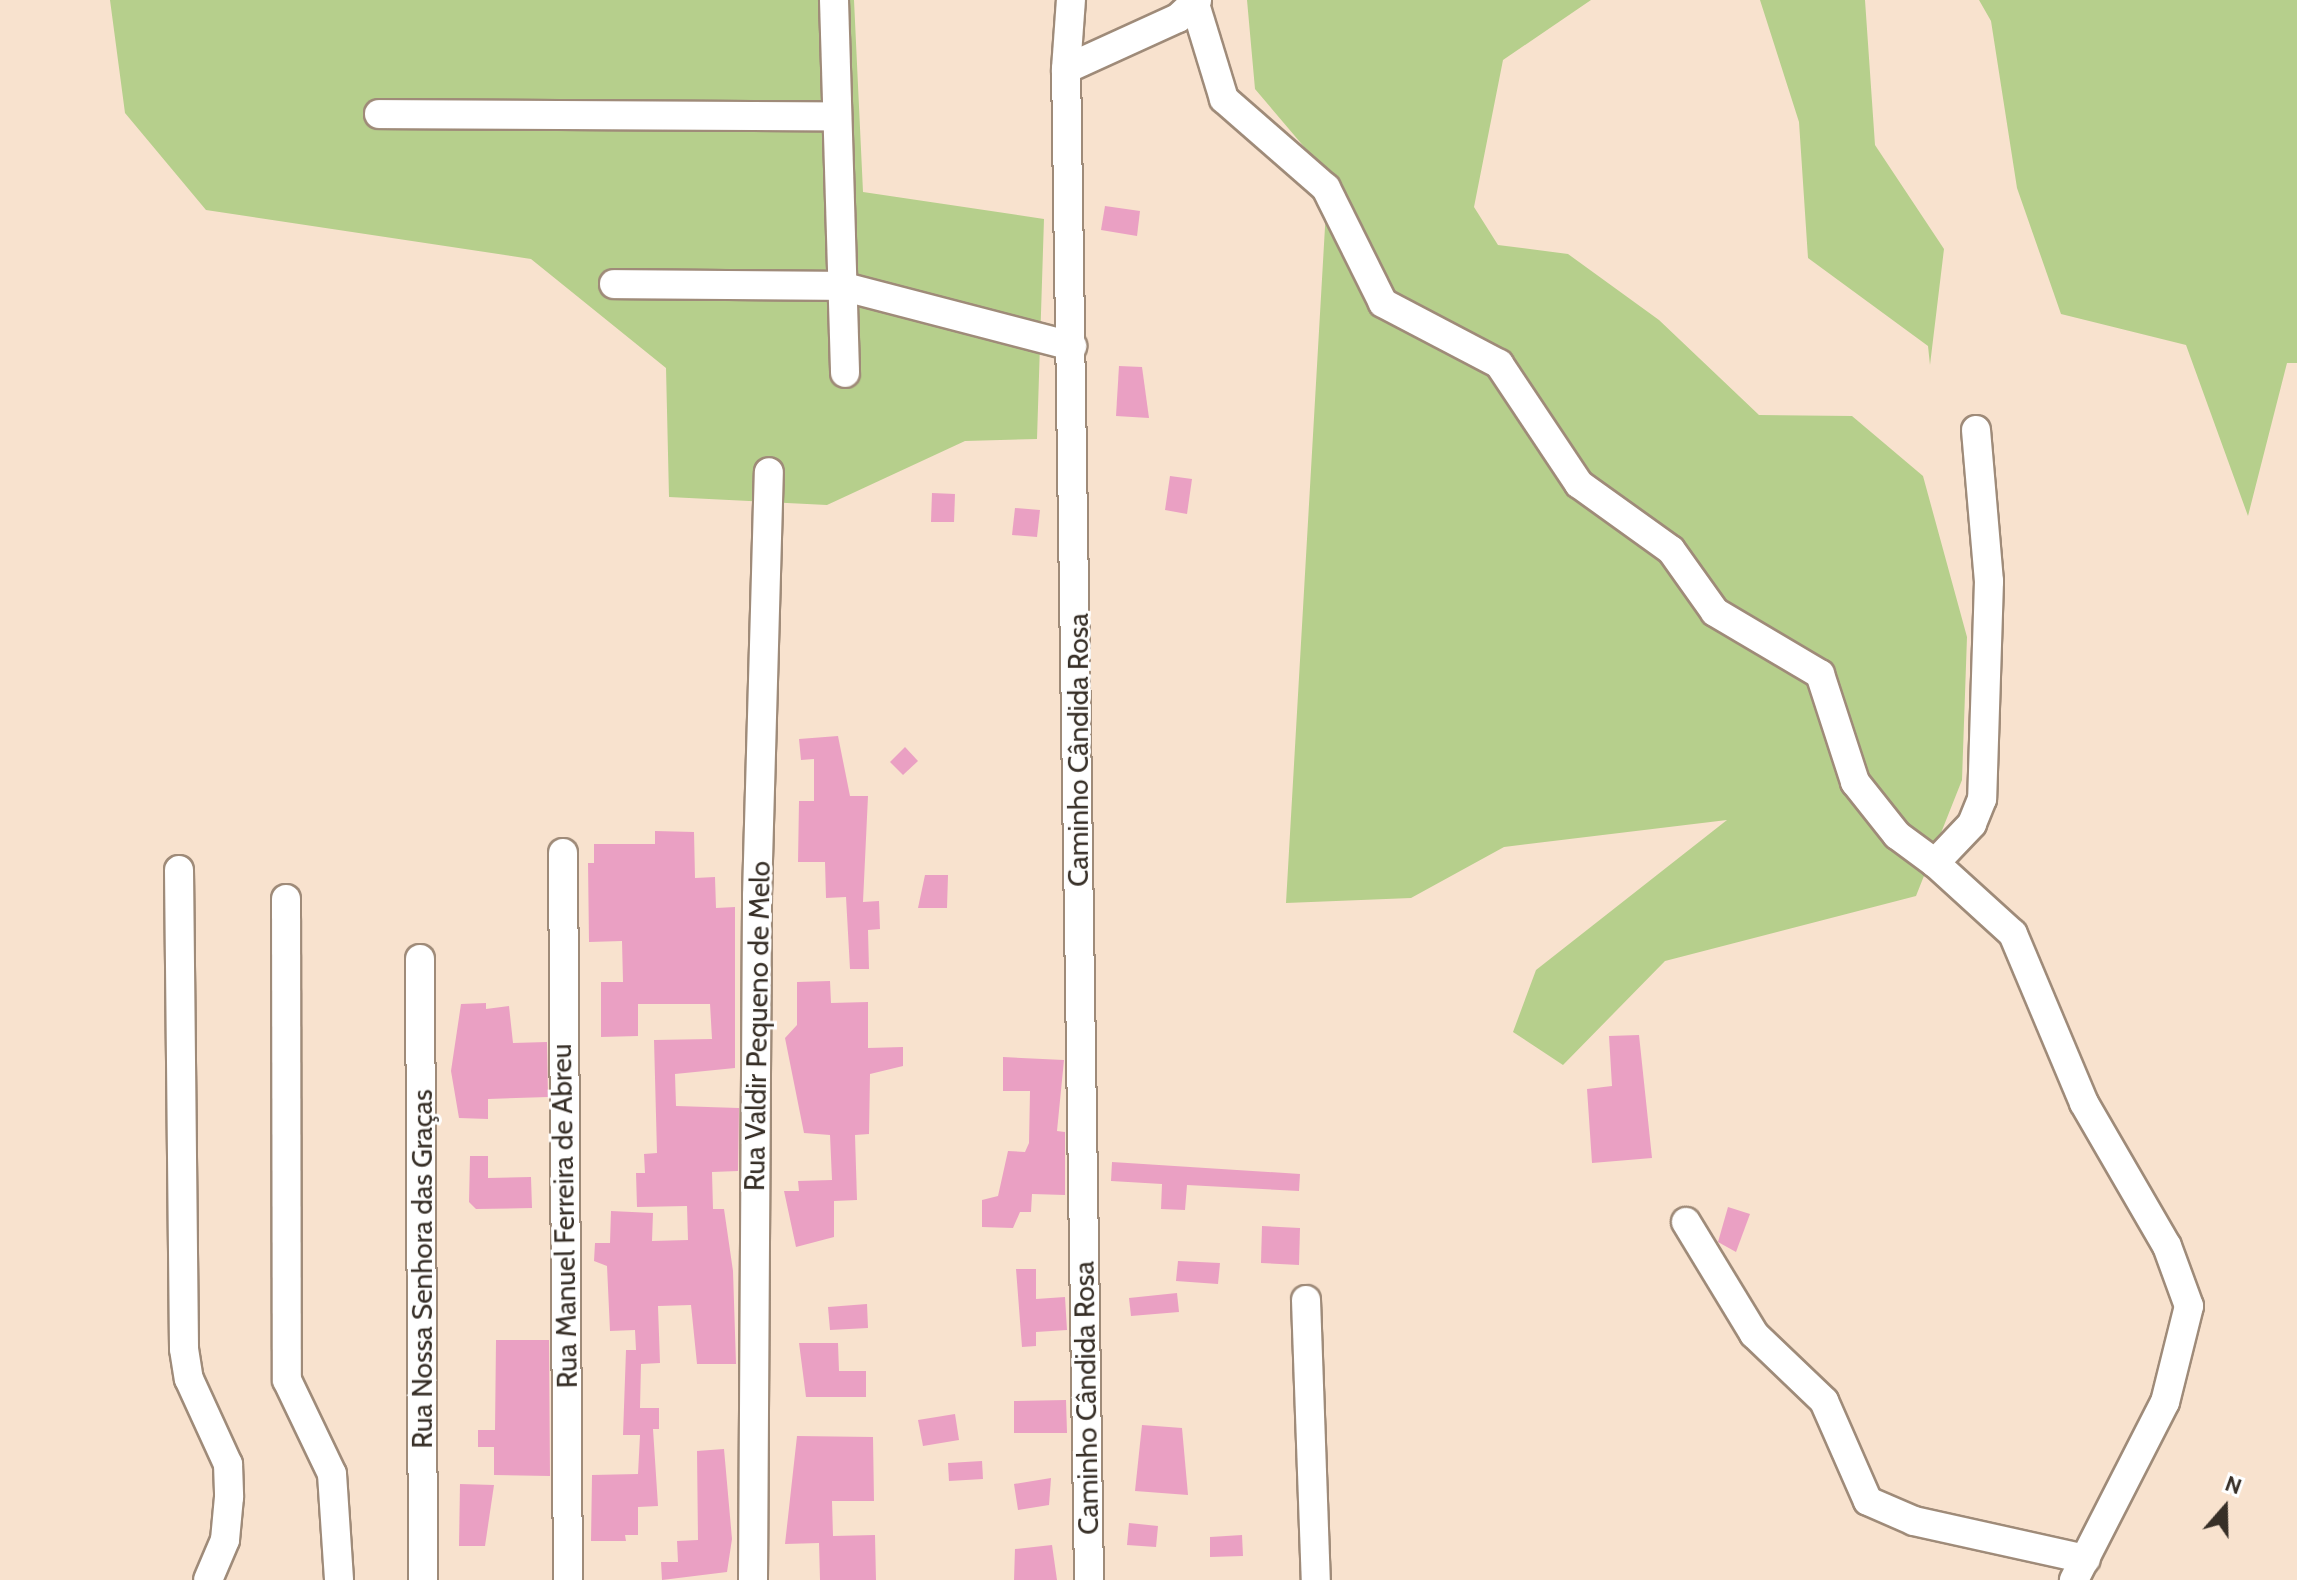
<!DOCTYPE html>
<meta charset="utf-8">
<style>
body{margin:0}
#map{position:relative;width:2297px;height:1580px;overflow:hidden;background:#f8e2ce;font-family:Cabin,sans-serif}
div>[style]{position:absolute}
.green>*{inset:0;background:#b6cf8c}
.building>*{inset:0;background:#eaa0c3}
.roads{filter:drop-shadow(2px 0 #9f8b79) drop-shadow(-2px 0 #9f8b79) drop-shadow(0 2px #9f8b79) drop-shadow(0 -2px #9f8b79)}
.minor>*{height:28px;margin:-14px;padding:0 14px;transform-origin:14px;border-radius:14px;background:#fff}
span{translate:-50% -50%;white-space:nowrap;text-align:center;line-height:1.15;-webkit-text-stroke:6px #fff;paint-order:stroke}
.street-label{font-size:28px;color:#372f27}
.north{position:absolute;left:2185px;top:1468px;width:80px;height:80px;-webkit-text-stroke:6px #fff;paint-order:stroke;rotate:20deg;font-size:22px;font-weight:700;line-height:32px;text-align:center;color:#372f27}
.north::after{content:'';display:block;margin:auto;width:28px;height:36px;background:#372f27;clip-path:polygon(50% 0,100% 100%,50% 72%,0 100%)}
</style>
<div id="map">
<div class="green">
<i style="clip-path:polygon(110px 0,854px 0,863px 192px,1044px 219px,1037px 439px,965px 441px,827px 505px,669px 497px,666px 368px,531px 259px,206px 210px,125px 113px)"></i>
<i style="clip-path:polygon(1247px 0,1591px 0,1503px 60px,1474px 207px,1498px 245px,1568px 254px,1659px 320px,1759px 415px,1852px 416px,1923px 476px,1967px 637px,1962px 780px,1916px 896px,1665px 961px,1563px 1065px,1513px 1032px,1536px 970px,1727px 820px,1504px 847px,1411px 898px,1286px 903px,1328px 175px,1255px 89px)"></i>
<i style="clip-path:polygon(1760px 0,1865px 0,1875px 145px,1944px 249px,1930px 365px,1928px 346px,1808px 258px,1799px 122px)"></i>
<i style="clip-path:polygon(1979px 0,2297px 0,2297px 363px,2287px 363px,2248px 516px,2186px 345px,2061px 314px,2017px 188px,1991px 21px)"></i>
</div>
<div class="building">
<i style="clip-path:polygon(1105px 206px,1140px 211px,1137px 236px,1101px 230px)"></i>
<i style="clip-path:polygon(1119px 366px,1142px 367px,1149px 418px,1116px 416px)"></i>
<i style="clip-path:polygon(1170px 476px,1192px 479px,1187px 514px,1165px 510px)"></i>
<i style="clip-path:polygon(932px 493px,955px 494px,954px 522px,931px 522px)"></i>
<i style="clip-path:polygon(1015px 508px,1040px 510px,1037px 537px,1012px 535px)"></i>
<i style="clip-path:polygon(838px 736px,850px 796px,868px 796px,863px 902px,879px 901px,880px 929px,868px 930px,869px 969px,850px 969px,846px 897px,826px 898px,825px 862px,798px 862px,799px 801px,814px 801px,814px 759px,801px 760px,799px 739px)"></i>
<i style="clip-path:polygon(905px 747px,918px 761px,903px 775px,890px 762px)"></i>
<i style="clip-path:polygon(655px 831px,694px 832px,695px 878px,715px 877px,716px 908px,735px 907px,735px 1068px,675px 1074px,676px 1106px,739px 1108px,738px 1171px,712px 1172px,713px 1209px,724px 1209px,733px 1271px,736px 1364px,697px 1364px,691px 1305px,658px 1306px,660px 1363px,641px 1364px,640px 1408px,659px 1408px,659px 1429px,653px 1429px,658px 1506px,638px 1507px,638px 1535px,625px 1535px,626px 1541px,591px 1541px,592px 1475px,638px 1474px,640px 1435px,623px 1435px,626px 1350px,636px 1350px,635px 1330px,610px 1331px,607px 1266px,594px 1261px,595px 1243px,610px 1243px,611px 1211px,653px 1213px,652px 1241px,688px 1240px,687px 1206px,637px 1207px,636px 1173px,645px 1173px,644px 1154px,657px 1153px,654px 1040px,712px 1039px,710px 1004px,638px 1004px,638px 1036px,601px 1037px,601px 982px,623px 982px,622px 941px,589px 942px,588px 863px,594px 863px,594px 844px,655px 844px)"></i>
<i style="clip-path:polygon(925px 875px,948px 875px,947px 908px,918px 908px)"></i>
<i style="clip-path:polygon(830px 981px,831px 1003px,868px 1002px,868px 1048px,903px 1047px,903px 1066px,870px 1074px,869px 1134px,855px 1135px,857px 1200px,834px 1201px,834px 1237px,796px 1247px,784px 1191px,799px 1191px,798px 1181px,832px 1180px,830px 1135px,804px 1133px,785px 1038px,797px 1025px,797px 982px)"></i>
<i style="clip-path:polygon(486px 1003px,486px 1009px,509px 1006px,513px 1043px,547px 1042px,548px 1097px,488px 1099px,488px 1119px,459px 1118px,451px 1071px,461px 1004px)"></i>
<i style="clip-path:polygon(1639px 1035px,1652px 1158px,1592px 1163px,1587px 1089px,1612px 1086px,1609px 1036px)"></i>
<i style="clip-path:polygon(1003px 1057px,1064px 1060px,1057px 1131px,1065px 1132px,1065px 1195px,1032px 1194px,1031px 1212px,1020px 1212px,1013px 1228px,982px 1227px,982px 1200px,998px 1196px,1008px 1151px,1025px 1152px,1029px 1143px,1030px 1091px,1003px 1091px)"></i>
<i style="clip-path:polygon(470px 1156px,488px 1156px,488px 1178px,531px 1177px,532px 1208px,476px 1209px,469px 1202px)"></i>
<i style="clip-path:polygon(1112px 1162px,1300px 1174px,1299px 1191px,1187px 1185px,1185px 1210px,1161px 1209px,1162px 1184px,1111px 1181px)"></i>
<i style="clip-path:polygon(1728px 1207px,1750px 1214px,1736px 1252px,1718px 1242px)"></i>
<i style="clip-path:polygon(1262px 1226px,1300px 1228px,1299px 1265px,1261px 1263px)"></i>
<i style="clip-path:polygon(1178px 1261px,1220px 1263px,1218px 1284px,1176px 1281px)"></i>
<i style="clip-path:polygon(1016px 1269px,1036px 1269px,1036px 1299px,1065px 1297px,1067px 1330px,1036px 1332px,1036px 1346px,1022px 1347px)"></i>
<i style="clip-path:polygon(1177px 1293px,1179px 1312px,1131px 1316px,1129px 1298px)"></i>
<i style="clip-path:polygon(867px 1304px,868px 1328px,830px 1330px,828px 1307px)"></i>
<i style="clip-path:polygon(496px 1340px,549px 1340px,550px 1476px,494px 1475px,494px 1447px,478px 1447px,478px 1430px,495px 1430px)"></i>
<i style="clip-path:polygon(799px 1343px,838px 1343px,839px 1371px,866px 1371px,866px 1397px,806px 1397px)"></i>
<i style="clip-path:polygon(1066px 1400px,1067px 1433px,1014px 1433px,1014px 1401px)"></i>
<i style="clip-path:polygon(955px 1414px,959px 1440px,923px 1446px,918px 1420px)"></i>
<i style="clip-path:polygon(1142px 1425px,1182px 1428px,1188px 1495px,1135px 1491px)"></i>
<i style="clip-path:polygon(797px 1436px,873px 1437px,874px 1501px,832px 1501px,833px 1536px,875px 1535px,876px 1580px,820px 1580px,819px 1543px,785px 1544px)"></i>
<i style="clip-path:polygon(724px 1449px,732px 1539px,727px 1572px,662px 1580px,661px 1562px,678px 1562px,677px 1541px,698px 1540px,697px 1451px)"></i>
<i style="clip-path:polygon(982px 1461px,983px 1479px,949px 1481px,948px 1463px)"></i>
<i style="clip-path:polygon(1051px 1478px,1049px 1505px,1018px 1510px,1014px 1484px)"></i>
<i style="clip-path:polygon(460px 1484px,494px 1485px,485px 1546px,459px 1546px)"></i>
<i style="clip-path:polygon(1129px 1523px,1158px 1526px,1156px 1547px,1127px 1545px)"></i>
<i style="clip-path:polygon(1242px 1535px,1243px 1556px,1210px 1557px,1210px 1537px)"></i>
<i style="clip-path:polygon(1052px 1545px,1057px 1580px,1014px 1580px,1015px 1549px)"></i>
</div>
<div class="roads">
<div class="minor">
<i style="left:834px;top:0;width:373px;rotate:88.3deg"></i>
<i style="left:1195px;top:4px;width:99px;rotate:73deg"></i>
<i style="left:1224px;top:99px;width:135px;rotate:41.1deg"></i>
<i style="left:1326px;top:188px;width:128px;rotate:63.6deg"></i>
<i style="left:1383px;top:303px;width:131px;rotate:27.7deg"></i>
<i style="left:1499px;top:364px;width:144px;rotate:56.3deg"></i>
<i style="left:1579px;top:484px;width:113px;rotate:35.7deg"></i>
<i style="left:1671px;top:550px;width:76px;rotate:54.6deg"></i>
<i style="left:1715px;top:612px;width:122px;rotate:30.6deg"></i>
<i style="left:1820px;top:674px;width:114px;rotate:72deg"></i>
<i style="left:1855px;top:782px;width:68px;rotate:51.6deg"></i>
<i style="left:1897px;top:835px;width:47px;rotate:36.4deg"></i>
<i style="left:1066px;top:69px;width:69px;rotate:-85.9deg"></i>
<i style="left:379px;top:114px;width:456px;rotate:0.3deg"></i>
<i style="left:614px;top:284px;width:227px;rotate:0.5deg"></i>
<i style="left:841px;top:286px;width:239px;rotate:14.6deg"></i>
<i style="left:1976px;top:430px;width:152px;rotate:85.1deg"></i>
<i style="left:1989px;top:581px;width:218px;rotate:91.8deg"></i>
<i style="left:1982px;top:799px;width:27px;rotate:112deg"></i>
<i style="left:1972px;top:824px;width:54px;rotate:133.5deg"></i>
<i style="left:1935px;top:863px;width:105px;rotate:42.3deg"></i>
<i style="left:2013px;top:934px;width:183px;rotate:67.2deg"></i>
<i style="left:2084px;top:1103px;width:165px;rotate:59.9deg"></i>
<i style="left:2167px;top:1246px;width:64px;rotate:69.9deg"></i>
<i style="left:2189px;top:1306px;width:99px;rotate:104deg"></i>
<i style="left:2165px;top:1402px;width:200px;rotate:117.1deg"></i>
<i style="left:563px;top:853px;width:727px;rotate:89.61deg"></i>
<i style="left:179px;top:870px;width:479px;rotate:89.4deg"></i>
<i style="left:184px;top:1349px;width:30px;rotate:81deg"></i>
<i style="left:189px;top:1379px;width:94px;rotate:65.4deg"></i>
<i style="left:228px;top:1464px;width:33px;rotate:88deg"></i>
<i style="left:229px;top:1497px;width:43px;rotate:95.3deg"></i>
<i style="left:225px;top:1540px;width:43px;rotate:113deg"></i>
<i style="left:286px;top:899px;width:481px;rotate:89.9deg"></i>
<i style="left:287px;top:1380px;width:104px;rotate:64.4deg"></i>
<i style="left:332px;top:1474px;width:106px;rotate:86.2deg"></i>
<i style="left:420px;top:959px;width:621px;rotate:89.72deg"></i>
<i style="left:1686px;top:1222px;width:131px;rotate:58.7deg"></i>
<i style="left:1754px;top:1334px;width:97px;rotate:43.7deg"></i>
<i style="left:1824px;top:1401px;width:109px;rotate:66.3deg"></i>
<i style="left:1868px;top:1501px;width:50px;rotate:23.5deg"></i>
<i style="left:1914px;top:1521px;width:176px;rotate:12.5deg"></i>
<i style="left:1306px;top:1300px;width:280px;rotate:88deg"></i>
<i style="left:753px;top:1580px;width:684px;rotate:-89.66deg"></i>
<i style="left:757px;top:896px;width:424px;rotate:-88.4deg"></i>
<i style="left:1089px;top:1580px;width:1511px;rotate:-90.87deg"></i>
<i style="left:1066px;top:69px;width:123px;rotate:-24.5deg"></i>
<i style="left:1178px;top:18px;width:26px;rotate:-43deg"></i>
</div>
</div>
<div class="street-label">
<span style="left:1078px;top:750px;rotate:-90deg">Caminho Cândida Rosa</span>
<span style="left:757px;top:1026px;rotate:-89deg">Rua Valdir Pequeno de Melo</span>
<span style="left:564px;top:1216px;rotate:-91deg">Rua Manuel Ferreira de Abreu</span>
<span style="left:422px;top:1269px;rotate:-90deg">Rua Nossa Senhora das Graças</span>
<span style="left:1086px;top:1398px;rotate:-91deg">Caminho Cândida Rosa</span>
</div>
<div class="north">N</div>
</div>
